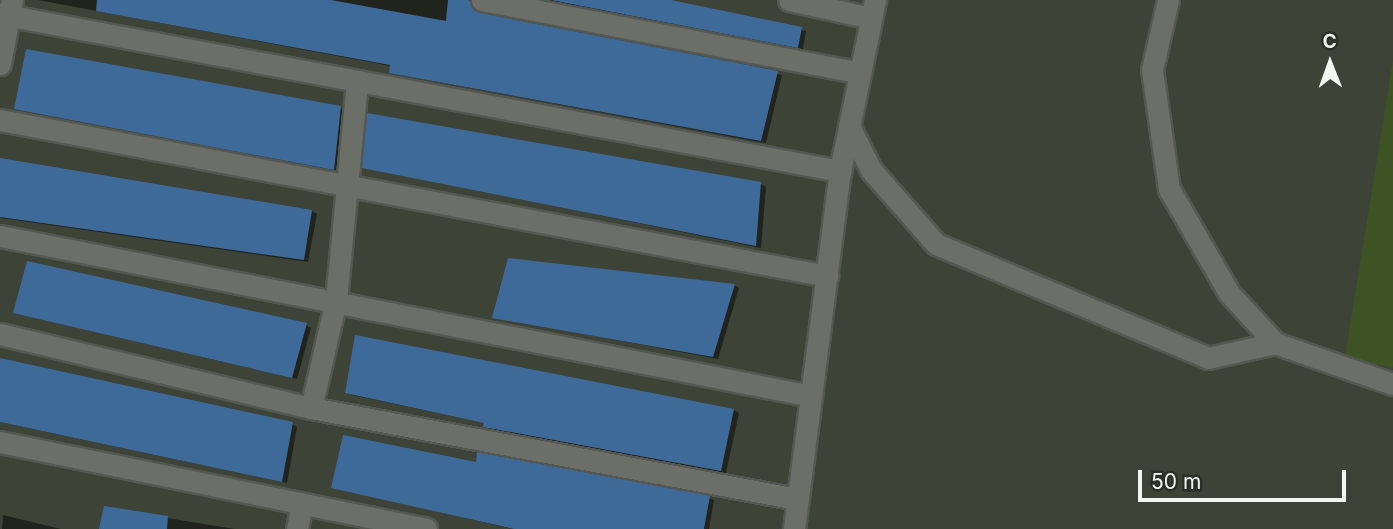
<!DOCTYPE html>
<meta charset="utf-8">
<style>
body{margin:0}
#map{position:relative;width:1393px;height:529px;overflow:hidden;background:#353932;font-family:Inter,sans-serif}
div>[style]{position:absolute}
.built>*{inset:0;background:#3d4437}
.green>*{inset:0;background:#3d5323}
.shadow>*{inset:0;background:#0007}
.building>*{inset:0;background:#3e6a9a}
.roads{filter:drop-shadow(2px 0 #555852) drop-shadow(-2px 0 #555852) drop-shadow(0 2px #555852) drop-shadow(0 -2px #555852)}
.minor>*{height:21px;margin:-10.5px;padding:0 10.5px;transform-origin:10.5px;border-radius:10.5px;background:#6b6f67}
span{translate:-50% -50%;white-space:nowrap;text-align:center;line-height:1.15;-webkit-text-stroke:6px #2b2f28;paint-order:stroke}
.north{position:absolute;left:1295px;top:28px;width:70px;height:70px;-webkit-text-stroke:5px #2b2f28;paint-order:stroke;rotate:359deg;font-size:19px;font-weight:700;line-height:28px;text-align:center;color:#f3f6f1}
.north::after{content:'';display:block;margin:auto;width:24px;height:32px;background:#f3f6f1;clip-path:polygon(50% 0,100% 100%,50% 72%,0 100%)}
.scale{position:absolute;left:1138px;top:470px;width:208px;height:32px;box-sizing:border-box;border:4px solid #f3f6f1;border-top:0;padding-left:9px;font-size:21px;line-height:24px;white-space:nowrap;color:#f3f6f1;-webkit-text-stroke:5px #2b2f28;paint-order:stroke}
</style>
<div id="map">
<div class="built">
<i style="clip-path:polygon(0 0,1393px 0,1393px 529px,0 529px)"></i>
</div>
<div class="green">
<i style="clip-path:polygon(1393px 60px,1393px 368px,1345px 357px)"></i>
</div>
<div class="shadow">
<i style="clip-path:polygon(38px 0,474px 0,474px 9px,481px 15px,782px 75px,766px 143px,396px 74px,391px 66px)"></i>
<i style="clip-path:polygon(548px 0,663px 0,806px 31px,803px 49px)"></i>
<i style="clip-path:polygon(16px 108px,341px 108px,346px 111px,339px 171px)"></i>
<i style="clip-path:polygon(0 160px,312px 211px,317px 214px,308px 262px,1px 218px)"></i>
<i style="clip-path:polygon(364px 167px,761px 184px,766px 187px,761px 248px)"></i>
<i style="clip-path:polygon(734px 285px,739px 288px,718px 359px,494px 317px)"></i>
<i style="clip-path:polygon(15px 313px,306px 325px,311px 328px,297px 379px)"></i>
<i style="clip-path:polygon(356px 337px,734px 410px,739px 413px,726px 473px,490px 429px,485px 423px,352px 395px,347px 392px)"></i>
<i style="clip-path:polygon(0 360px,292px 424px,297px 427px,287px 483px,0 422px)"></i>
<i style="clip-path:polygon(477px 464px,709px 498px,714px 500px,709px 529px,512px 529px,333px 487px)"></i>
<i style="clip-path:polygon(105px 508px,235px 529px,101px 529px)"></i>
<i style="clip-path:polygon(3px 515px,61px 529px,2px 529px)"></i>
</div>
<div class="building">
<i style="clip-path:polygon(97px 0,331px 0,446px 21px,448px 0,469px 0,480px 13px,778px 71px,761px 141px,389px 73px,390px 65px,96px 11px)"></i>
<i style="clip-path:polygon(551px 0,671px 0,802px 27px,798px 48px)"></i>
<i style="clip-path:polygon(26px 49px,341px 106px,334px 170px,14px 109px)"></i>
<i style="clip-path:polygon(367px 113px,761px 182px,756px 246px,362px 168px)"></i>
<i style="clip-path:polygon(0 158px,312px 210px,304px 260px,0 217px)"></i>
<i style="clip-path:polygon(508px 258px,735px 284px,713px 357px,492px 318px)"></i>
<i style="clip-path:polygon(27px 261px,307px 323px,292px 378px,13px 313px)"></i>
<i style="clip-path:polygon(355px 335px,734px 409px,721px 471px,483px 427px,484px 423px,345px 393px)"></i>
<i style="clip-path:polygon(0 358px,293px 422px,282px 482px,0 422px)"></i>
<i style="clip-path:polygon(343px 435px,476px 462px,477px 452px,710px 496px,704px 529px,514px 529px,331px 488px)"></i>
<i style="clip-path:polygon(104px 506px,168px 516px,167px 529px,99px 529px)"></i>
</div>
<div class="roads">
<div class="minor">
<i style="left:482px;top:0;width:385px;rotate:10.9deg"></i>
<i style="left:789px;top:0;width:84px;rotate:12.4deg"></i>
<i style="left:1168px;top:0;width:72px;rotate:102.9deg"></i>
<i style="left:1152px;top:70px;width:120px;rotate:81.9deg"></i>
<i style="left:1169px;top:189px;width:120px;rotate:60deg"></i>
<i style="left:1229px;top:293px;width:68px;rotate:47.4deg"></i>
<i style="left:0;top:14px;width:855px;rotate:10.59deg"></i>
<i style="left:0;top:64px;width:65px;rotate:-79.4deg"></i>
<i style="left:0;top:120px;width:842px;rotate:10.68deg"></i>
<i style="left:849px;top:126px;width:49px;rotate:63.4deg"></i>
<i style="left:871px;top:170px;width:98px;rotate:48.7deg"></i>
<i style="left:936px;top:244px;width:295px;rotate:22.7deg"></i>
<i style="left:1208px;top:358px;width:69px;rotate:-12.6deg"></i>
<i style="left:1275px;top:343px;width:125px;rotate:19.2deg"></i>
<i style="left:0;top:236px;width:827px;rotate:11.16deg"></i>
<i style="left:0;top:334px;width:320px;rotate:13.4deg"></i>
<i style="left:311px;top:408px;width:495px;rotate:10.6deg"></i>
<i style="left:311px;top:408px;width:111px;rotate:-77deg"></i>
<i style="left:336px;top:300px;width:220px;rotate:-84.5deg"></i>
<i style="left:0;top:442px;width:435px;rotate:11.5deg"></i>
<i style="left:297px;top:529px;width:25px;rotate:-79deg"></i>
<i style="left:794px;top:529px;width:361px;rotate:-82.7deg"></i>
<i style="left:840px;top:171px;width:175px;rotate:-78.4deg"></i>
</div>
</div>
<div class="north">С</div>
<div class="scale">50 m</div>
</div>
